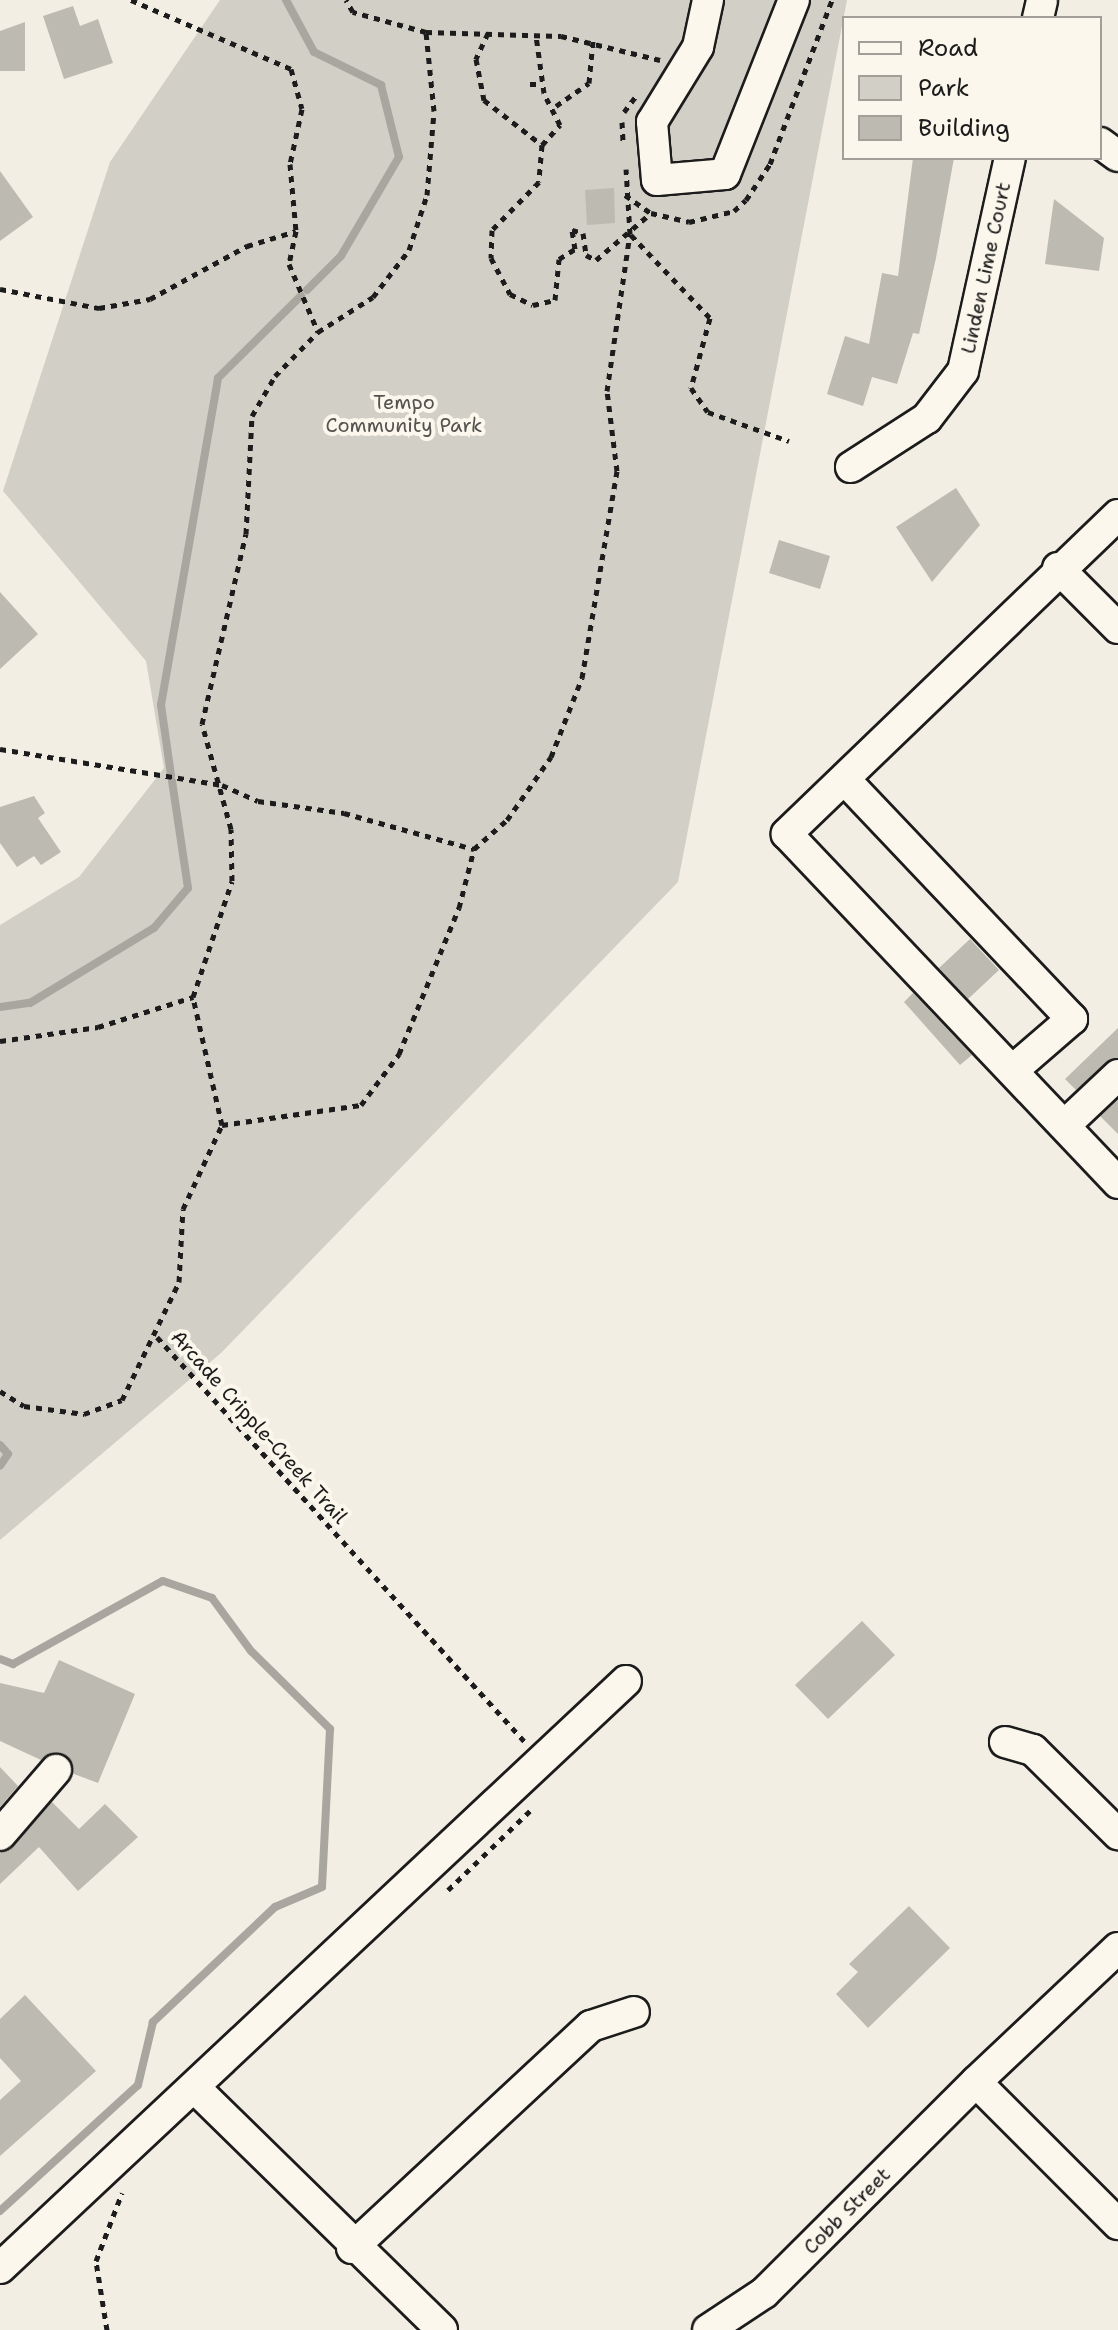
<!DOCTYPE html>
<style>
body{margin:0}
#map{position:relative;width:1118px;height:2330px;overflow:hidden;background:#f2eee4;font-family:"Shantell Sans",sans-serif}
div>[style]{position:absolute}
.green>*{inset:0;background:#d2cfc6}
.stream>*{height:8px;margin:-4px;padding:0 4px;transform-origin:4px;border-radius:4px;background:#a9a6a0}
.building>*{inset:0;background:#bdbab1}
.path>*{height:5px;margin-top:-2.5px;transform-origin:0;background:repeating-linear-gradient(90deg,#1c1c1c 0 6px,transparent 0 12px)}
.roads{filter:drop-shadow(2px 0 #1c1c1c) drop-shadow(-2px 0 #1c1c1c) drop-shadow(0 2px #1c1c1c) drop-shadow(0 -2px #1c1c1c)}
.minor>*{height:30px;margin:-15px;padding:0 15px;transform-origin:15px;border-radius:15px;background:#fbf7ec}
span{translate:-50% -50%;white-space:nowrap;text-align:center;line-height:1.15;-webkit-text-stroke:8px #fbf7ec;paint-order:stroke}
.street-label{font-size:20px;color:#1c1c1c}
.park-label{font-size:20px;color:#53524f}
.legend{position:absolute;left:842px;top:16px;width:260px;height:144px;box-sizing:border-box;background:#fbf7ec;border:2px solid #a29f99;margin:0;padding:10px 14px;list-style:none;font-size:24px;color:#1c1c1c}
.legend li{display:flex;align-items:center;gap:16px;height:40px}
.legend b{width:40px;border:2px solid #a29f99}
</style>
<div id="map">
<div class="green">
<i style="clip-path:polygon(220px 0,847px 0,678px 882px,221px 1353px,0 1540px,0 925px,79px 877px,164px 768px,146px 661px,3px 491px,110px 162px)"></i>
</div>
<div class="stream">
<i style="left:286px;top:0;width:59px;rotate:61.7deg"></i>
<i style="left:314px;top:52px;width:75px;rotate:26.2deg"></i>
<i style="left:381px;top:85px;width:74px;rotate:76deg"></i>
<i style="left:399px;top:157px;width:115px;rotate:120.4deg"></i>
<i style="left:341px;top:256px;width:48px;rotate:135deg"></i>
<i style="left:171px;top:775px;width:71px;rotate:-98.1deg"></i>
<i style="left:161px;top:705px;width:332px;rotate:-80.1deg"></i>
<i style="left:218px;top:378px;width:117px;rotate:-44.7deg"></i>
<i style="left:0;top:1007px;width:30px;rotate:-8deg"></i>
<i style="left:30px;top:1003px;width:145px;rotate:-31.2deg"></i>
<i style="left:154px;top:928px;width:52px;rotate:-49.6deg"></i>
<i style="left:188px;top:888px;width:108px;rotate:-98.5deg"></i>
<i style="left:0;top:1445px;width:12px;rotate:48deg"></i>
<i style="left:8px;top:1454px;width:14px;rotate:124deg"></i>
<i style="left:0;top:1659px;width:14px;rotate:21deg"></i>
<i style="left:13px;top:1664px;width:171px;rotate:-29deg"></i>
<i style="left:163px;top:1581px;width:52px;rotate:19.1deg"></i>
<i style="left:212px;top:1598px;width:66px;rotate:53.7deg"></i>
<i style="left:251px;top:1651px;width:111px;rotate:44.6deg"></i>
<i style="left:330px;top:1729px;width:158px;rotate:92.9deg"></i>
<i style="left:322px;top:1887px;width:51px;rotate:156.9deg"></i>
<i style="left:275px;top:1907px;width:168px;rotate:136.7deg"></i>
<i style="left:153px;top:2022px;width:65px;rotate:103.4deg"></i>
<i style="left:138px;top:2085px;width:187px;rotate:137.6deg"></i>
</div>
<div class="building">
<i style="clip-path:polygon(73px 6px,80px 26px,98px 19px,113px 63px,64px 79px,43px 16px)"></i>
<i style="clip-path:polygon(25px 22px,25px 71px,0 71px,0 31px)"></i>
<i style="clip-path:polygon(913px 158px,954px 158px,936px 258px,919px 334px,913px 333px,897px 384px,872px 377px,863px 406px,827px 394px,845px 336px,869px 344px,882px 273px,898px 276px)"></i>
<i style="clip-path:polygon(0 171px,33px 217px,0 241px)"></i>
<i style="clip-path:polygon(614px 188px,615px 223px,587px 225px,585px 190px)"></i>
<i style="clip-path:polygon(1054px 199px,1104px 238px,1099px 271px,1045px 264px)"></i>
<i style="clip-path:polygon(956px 488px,980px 525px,932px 582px,896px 527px)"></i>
<i style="clip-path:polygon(779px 540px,830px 556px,820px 589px,769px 573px)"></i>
<i style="clip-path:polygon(0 592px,38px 634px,0 669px)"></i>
<i style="clip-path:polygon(34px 796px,45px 813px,38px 818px,61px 852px,41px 865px,34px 856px,17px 867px,0 843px,0 807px)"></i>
<i style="clip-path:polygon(970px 939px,999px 970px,968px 999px,939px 968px)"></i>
<i style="clip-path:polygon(913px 993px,972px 1055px,960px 1065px,904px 1002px)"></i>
<i style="clip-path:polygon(1118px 1028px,1118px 1058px,1076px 1090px,1065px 1079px)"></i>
<i style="clip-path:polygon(1118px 1100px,1118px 1134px,1100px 1116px)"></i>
<i style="clip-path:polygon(862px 1621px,895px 1655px,828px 1719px,795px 1685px)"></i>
<i style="clip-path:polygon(59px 1660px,135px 1694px,98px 1783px,74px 1774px,60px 1753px,41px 1760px,0 1741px,0 1683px,44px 1693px)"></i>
<i style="clip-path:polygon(0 1767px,18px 1786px,0 1807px)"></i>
<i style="clip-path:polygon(52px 1802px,79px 1829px,105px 1804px,138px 1837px,78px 1891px,39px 1847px,0 1884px,0 1853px)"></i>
<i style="clip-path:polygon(909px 1906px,950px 1948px,868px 2028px,836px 1994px,858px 1972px,849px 1964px)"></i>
<i style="clip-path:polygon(25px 1995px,96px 2071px,0 2156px,0 2100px,21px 2081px,0 2058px,0 2019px)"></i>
</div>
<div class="path">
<i style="left:131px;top:0;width:174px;rotate:23.3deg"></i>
<i style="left:291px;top:69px;width:41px;rotate:74.6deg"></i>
<i style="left:302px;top:109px;width:56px;rotate:102.3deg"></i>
<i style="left:290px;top:164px;width:67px;rotate:84.9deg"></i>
<i style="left:426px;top:32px;width:135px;rotate:1.7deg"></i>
<i style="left:561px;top:36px;width:102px;rotate:13.6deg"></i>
<i style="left:488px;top:33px;width:29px;rotate:115deg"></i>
<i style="left:476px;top:59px;width:42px;rotate:79deg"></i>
<i style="left:484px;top:100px;width:73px;rotate:37.8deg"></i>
<i style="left:542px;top:145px;width:27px;rotate:-48deg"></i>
<i style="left:560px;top:125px;width:36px;rotate:-117deg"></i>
<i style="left:544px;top:93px;width:59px;rotate:-97.9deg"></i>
<i style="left:530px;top:84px;width:11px"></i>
<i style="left:556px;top:106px;width:40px;rotate:-34.9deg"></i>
<i style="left:589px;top:83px;width:42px;rotate:-84.6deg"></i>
<i style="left:624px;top:112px;width:20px;rotate:-53deg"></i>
<i style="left:622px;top:122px;width:22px;rotate:87deg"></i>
<i style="left:542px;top:145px;width:37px;rotate:95deg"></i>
<i style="left:539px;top:182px;width:67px;rotate:134.4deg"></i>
<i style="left:492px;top:230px;width:28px;rotate:92deg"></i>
<i style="left:491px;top:258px;width:41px;rotate:62.2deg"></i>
<i style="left:510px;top:294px;width:25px;rotate:26deg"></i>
<i style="left:533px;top:305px;width:23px;rotate:-13deg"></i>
<i style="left:555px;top:300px;width:41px;rotate:-84.4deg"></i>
<i style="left:559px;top:259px;width:19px;rotate:-32deg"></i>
<i style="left:575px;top:249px;width:19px;rotate:-99deg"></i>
<i style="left:572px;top:230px;width:11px;rotate:15deg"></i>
<i style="left:583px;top:233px;width:22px;rotate:82deg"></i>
<i style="left:586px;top:255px;width:11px;rotate:27deg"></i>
<i style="left:596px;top:260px;width:72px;rotate:-40.5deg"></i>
<i style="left:625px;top:195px;width:32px;rotate:35deg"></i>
<i style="left:651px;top:213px;width:39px;rotate:13deg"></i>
<i style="left:689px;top:222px;width:46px;rotate:-13.7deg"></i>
<i style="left:734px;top:211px;width:16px;rotate:-43deg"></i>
<i style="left:746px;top:200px;width:43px;rotate:-56.3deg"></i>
<i style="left:770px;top:164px;width:175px;rotate:-69.3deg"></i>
<i style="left:631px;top:235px;width:115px;rotate:46.4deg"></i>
<i style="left:710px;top:318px;width:73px;rotate:105.2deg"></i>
<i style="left:691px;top:388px;width:29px;rotate:55deg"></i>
<i style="left:708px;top:412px;width:86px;rotate:19.7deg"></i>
<i style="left:0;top:289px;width:101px;rotate:10.9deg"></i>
<i style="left:99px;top:308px;width:52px;rotate:-10deg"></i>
<i style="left:150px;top:299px;width:111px;rotate:-28.7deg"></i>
<i style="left:247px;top:246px;width:51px;rotate:-17deg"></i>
<i style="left:296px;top:231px;width:34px;rotate:102deg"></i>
<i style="left:289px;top:264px;width:74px;rotate:66.9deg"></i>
<i style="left:0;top:749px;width:225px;rotate:9.2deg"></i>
<i style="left:222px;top:785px;width:39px;rotate:24deg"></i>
<i style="left:258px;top:801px;width:87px;rotate:7.9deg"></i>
<i style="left:344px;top:813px;width:135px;rotate:15.5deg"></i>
<i style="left:474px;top:849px;width:44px;rotate:-41.3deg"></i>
<i style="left:507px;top:820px;width:77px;rotate:-55.1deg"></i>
<i style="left:551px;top:757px;width:85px;rotate:-68.6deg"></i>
<i style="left:582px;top:678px;width:210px;rotate:-80.4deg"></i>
<i style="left:617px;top:471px;width:81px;rotate:-97.1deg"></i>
<i style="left:607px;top:391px;width:159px;rotate:-81.7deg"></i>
<i style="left:630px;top:234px;width:65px;rotate:-93.5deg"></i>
<i style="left:0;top:1041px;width:99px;rotate:-8.1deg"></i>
<i style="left:98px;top:1027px;width:100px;rotate:-17.5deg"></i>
<i style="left:222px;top:1125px;width:140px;rotate:-8.2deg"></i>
<i style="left:361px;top:1105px;width:64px;rotate:-53.3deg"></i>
<i style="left:399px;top:1054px;width:158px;rotate:-67.7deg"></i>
<i style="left:459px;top:908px;width:61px;rotate:-75.7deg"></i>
<i style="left:157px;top:1337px;width:547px;rotate:47.74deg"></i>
<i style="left:0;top:1391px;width:28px;rotate:32deg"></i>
<i style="left:24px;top:1406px;width:61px;rotate:7.6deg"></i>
<i style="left:84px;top:1414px;width:40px;rotate:-20.2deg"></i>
<i style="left:122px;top:1400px;width:131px;rotate:-64.2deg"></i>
<i style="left:179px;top:1282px;width:73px;rotate:-86.9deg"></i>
<i style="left:183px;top:1209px;width:93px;rotate:-65.1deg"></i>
<i style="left:222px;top:1125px;width:131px;rotate:-102.8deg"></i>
<i style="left:193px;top:997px;width:122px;rotate:-71.4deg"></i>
<i style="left:232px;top:881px;width:52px;rotate:-91.1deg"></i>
<i style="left:231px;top:829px;width:109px;rotate:-105.4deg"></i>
<i style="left:202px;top:724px;width:195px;rotate:-77deg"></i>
<i style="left:246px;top:534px;width:118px;rotate:-87.1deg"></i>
<i style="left:252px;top:416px;width:46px;rotate:-60.1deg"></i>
<i style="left:275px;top:376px;width:62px;rotate:-45.7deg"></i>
<i style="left:318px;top:332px;width:65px;rotate:-32.5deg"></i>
<i style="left:373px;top:297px;width:59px;rotate:-52.5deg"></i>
<i style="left:409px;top:250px;width:58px;rotate:-71.9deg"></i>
<i style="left:427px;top:195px;width:84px;rotate:-85.2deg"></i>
<i style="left:434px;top:111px;width:79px;rotate:-95.8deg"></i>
<i style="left:426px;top:32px;width:76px;rotate:-164.7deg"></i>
<i style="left:353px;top:12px;width:14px;rotate:-120deg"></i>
<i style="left:448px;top:1890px;width:118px;rotate:-44deg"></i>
<i style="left:107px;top:2330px;width:70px;rotate:-99.1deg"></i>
<i style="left:96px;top:2261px;width:73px;rotate:-69.1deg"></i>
</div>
<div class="roads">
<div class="minor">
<i style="left:708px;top:0;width:48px;rotate:102deg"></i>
<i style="left:698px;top:47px;width:88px;rotate:121.5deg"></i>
<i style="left:652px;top:122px;width:58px;rotate:85.1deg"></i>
<i style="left:657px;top:180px;width:68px;rotate:-5deg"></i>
<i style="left:725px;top:174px;width:187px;rotate:-68.4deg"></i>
<i style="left:1038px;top:18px;width:18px;rotate:-77deg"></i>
<i style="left:1100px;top:143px;width:22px;rotate:36deg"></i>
<i style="left:851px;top:467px;width:90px;rotate:-32.8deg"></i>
<i style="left:927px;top:418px;width:59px;rotate:-52.5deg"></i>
<i style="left:963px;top:371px;width:218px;rotate:-77.6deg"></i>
<i style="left:1118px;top:515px;width:460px;rotate:136.1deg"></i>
<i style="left:787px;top:834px;width:481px;rotate:46.5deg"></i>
<i style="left:1058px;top:568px;width:85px;rotate:45deg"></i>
<i style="left:847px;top:782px;width:327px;rotate:46.5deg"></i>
<i style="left:1072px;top:1019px;width:77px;rotate:139.2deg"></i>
<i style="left:1065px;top:1125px;width:73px;rotate:-43.3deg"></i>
<i style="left:1005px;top:1742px;width:29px;rotate:16deg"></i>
<i style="left:1033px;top:1750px;width:120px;rotate:44.7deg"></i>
<i style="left:0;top:1835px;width:86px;rotate:-49.3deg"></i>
<i style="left:1118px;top:1948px;width:195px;rotate:136.7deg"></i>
<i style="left:976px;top:2082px;width:201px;rotate:45deg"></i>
<i style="left:194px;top:2087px;width:347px;rotate:44.4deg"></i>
<i style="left:352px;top:2248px;width:326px;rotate:-42.9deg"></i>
<i style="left:591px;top:2026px;width:45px;rotate:-18deg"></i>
<i style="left:0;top:2268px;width:858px;rotate:-43.16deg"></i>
<i style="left:708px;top:2330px;width:67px;rotate:-33.5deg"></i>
<i style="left:764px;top:2293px;width:299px;rotate:-44.9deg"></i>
</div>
</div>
<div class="street-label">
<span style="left:986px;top:268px;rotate:-78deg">Linden Lime Court</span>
<span style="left:259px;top:1427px;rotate:48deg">Arcade Cripple-Creek Trail</span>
<span style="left:847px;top:2211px;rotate:-45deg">Cobb Street</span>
</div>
<div class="park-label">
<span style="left:404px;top:414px">Tempo<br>Community Park</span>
</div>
<ul class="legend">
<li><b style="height:10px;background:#fbf7ec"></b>Road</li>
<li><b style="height:22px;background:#d2cfc6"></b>Park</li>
<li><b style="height:22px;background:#bdbab1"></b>Building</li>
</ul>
</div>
